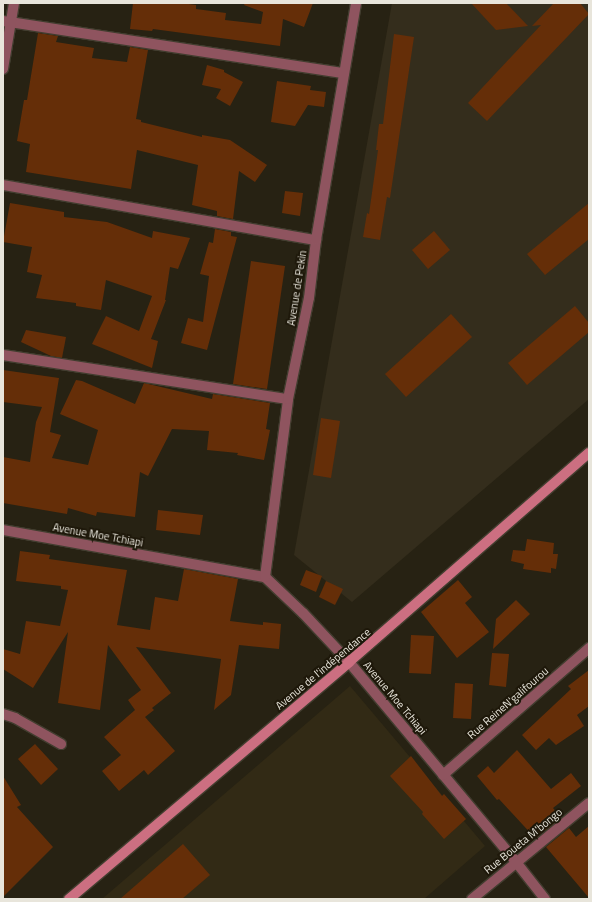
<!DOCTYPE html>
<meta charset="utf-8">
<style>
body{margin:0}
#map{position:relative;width:592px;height:902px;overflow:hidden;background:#272213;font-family:"Titillium Web",sans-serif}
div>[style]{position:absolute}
.built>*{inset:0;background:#322a15}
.education>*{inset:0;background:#342d1c}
.building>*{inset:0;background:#652e08}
.roads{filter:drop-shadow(1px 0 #423d2f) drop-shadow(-1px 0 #423d2f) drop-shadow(0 1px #423d2f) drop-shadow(0 -1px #423d2f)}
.street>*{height:10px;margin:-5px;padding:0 5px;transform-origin:5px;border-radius:5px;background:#8f545f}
.secondary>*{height:10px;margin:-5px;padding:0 5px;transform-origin:5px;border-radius:5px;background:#cc6f81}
span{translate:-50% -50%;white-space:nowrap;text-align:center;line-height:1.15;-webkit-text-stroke:4px #1e180a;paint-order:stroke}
.street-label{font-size:11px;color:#e8e5db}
.frame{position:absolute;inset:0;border:4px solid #e8e5db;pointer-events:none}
</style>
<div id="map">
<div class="built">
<i style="clip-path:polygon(350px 686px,485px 846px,424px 899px,102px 899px)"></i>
</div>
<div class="education">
<i style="clip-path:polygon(392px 3px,589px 3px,589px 399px,352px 602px,294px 555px)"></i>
</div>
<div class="building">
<i style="clip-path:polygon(133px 3px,181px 3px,196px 5px,196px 9px,226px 13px,225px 20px,261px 24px,263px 12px,244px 5px,245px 3px,313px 3px,304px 27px,283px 19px,280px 46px,153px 29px,152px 31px,130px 29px)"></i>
<i style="clip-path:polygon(471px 3px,506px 3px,528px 26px,496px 30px)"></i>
<i style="clip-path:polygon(554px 3px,580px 3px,589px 14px,487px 121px,468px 103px,541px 25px,532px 26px)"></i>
<i style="clip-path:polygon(38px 33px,58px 36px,56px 42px,94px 48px,92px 58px,127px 62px,130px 47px,148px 50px,136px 119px,141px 120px,141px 122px,202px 137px,202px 135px,230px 140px,267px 165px,255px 182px,239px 171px,233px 219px,217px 216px,217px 211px,192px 205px,198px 165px,137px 150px,131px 189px,26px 172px,30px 144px,17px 141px,24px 100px,27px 100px)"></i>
<i style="clip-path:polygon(394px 34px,414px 37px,390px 198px,387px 197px,380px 240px,363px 237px,367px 213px,369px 214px,378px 150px,376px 150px,379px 124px,383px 124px)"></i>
<i style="clip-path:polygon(207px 65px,224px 70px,224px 72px,243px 82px,230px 106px,216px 98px,221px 89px,202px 85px)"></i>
<i style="clip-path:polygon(277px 81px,311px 86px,310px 90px,326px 92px,324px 107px,308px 105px,295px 126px,271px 122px)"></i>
<i style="clip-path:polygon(285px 191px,303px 193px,300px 216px,282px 213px)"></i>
<i style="clip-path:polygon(10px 203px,64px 212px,64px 217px,107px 222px,152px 238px,153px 231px,190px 238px,178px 269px,170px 267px,165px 300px,166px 300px,151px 339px,158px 341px,152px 368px,92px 344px,106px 316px,139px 331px,152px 296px,106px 280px,101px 310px,76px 306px,76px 303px,36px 298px,42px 275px,27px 272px,32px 247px,3px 242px)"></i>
<i style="clip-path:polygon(589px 203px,589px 239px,545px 275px,527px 254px)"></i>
<i style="clip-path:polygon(215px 229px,231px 232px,231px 236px,237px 237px,207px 350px,181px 343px,188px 318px,203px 322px,209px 276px,200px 274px,209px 242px,213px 243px)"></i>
<i style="clip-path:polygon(434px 231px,450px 250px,428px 269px,412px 250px)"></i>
<i style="clip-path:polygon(251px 261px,285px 266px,267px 389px,233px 384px)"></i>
<i style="clip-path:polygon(575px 306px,589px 323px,589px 332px,527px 385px,508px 363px)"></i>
<i style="clip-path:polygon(451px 314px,472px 337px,406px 397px,385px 374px)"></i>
<i style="clip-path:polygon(26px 330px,66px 337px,62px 358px,51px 356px,21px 342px)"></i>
<i style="clip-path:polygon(3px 370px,59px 378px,50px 432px,61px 435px,52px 458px,88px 465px,98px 430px,60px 414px,76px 380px,82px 381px,135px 404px,144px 383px,212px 399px,213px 394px,270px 403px,266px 429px,270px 430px,264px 460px,237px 455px,238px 453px,207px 450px,209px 431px,172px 429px,148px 476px,140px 472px,135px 517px,97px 512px,96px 516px,68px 508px,67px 514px,3px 503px,3px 457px,30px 462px,36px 422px,42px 407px,3px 402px)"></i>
<i style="clip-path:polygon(321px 418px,340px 421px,331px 478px,313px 475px)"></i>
<i style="clip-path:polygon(158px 510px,203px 515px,200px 535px,156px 530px)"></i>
<i style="clip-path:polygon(527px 539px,554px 543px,553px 554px,558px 554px,556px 569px,551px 568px,551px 573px,523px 569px,524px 564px,511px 561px,513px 550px,525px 551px)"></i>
<i style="clip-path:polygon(20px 551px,50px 555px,49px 559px,127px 570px,117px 625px,150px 630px,155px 597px,178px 601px,184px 569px,238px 579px,230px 621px,263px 625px,263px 622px,281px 624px,279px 649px,239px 645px,231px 695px,214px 710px,221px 659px,136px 647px,171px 693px,152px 708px,154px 710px,145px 717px,175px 751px,148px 775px,144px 770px,119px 791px,102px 771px,121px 755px,104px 737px,135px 710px,128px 700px,141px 690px,108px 645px,100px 710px,58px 703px,68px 632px,33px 688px,3px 669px,3px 649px,20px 654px,26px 621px,60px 626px,68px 590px,61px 589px,61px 586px,16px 581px)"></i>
<i style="clip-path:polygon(306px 570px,322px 576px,316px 592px,300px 585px)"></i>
<i style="clip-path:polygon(458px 580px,472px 597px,465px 603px,489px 632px,457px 658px,421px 612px)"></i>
<i style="clip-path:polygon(326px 581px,343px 589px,335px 605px,319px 597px)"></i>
<i style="clip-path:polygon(516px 600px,530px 614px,493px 649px,496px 619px)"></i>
<i style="clip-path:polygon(411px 635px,434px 636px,431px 674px,409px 673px)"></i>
<i style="clip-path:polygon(492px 653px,509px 654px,506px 687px,489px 685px)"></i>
<i style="clip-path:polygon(589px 670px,589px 706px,577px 715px,584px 726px,556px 745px,549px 738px,536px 750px,522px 735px,571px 689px,568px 686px)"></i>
<i style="clip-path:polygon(455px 683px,473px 684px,471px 719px,453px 718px)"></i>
<i style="clip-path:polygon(35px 744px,58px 769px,41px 785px,18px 759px)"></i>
<i style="clip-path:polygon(517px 750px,551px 789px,571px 773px,581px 786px,553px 808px,561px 818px,535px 838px,499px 799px,497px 800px,477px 776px,488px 766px,494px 773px)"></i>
<i style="clip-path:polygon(411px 756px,442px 796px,444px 794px,466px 819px,444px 839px,422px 814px,423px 812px,390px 776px)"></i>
<i style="clip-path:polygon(3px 776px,21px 805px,17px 807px,53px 847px,3px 897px)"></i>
<i style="clip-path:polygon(589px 826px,589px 898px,546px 847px,569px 828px,576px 837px)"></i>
<i style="clip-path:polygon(183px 844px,210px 875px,182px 899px,120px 899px)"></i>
</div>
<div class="roads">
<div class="street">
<i style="left:3px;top:21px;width:345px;rotate:8.7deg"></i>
<i style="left:3px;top:69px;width:67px;rotate:-80.5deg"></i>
<i style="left:3px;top:185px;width:318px;rotate:10deg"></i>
<i style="left:3px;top:355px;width:288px;rotate:8.8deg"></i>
<i style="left:3px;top:530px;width:266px;rotate:10.2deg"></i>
<i style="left:265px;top:577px;width:52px;rotate:43.5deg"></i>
<i style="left:303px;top:613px;width:67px;rotate:46.8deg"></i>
<i style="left:349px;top:662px;width:261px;rotate:50.1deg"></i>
<i style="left:516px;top:862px;width:47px;rotate:51.9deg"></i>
<i style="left:265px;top:577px;width:179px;rotate:-82.6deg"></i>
<i style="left:288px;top:399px;width:103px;rotate:-78.3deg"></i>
<i style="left:309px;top:298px;width:58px;rotate:-83.1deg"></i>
<i style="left:316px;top:240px;width:240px;rotate:-80.4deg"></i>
<i style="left:3px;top:714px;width:13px;rotate:18deg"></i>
<i style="left:15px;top:718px;width:53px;rotate:29.5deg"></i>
<i style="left:443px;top:775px;width:194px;rotate:-41deg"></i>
<i style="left:472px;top:899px;width:151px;rotate:-39.4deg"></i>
</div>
<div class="secondary">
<i style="left:69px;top:899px;width:367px;rotate:-40.2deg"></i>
<i style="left:349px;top:662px;width:318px;rotate:-41.1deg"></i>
</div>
</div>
<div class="street-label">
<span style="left:297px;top:288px;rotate:-81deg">Avenue de Pekin</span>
<span style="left:98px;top:535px;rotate:10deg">Avenue Moe Tchiapi</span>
<span style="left:323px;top:669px;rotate:-40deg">Avenue de l'indépendance</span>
<span style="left:395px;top:698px;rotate:50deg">Avenue Moe Tchiapi</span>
<span style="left:508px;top:703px;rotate:-41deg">Rue ReineN'galifourou</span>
<span style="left:523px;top:841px;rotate:-39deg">Rue Boueta M'bongo</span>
</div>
<div class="frame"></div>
</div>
